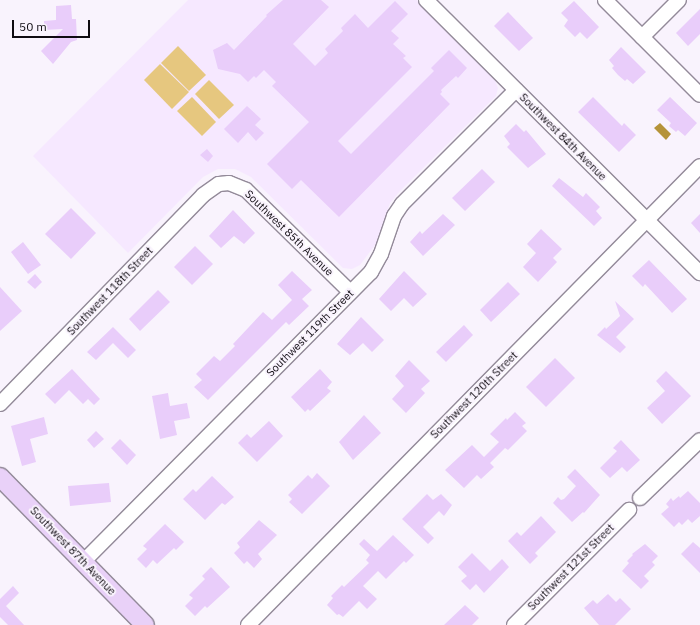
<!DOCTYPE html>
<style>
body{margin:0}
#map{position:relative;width:700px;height:625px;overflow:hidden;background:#f9f3fd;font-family:"IBM Plex Sans",sans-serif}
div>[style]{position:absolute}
.built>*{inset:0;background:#f6e8ff}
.green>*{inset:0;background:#e6c77f}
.water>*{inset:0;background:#b59339}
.building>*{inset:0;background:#e9cdfa}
.roads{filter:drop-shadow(1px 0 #938a99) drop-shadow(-1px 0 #938a99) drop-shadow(0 1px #938a99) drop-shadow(0 -1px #938a99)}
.minor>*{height:14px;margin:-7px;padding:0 7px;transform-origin:7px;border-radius:7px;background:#fff}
.major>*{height:18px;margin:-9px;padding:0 9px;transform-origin:9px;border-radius:9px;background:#e9d1f8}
span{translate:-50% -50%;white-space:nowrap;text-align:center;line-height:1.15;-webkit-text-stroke:4px #f9f3fd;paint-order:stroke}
.street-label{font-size:11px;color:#0f0b11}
.scale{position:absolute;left:12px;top:20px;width:78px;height:18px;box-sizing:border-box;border:2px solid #0f0b11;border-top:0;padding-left:5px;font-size:12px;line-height:14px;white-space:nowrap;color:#0f0b11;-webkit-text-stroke:3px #f9f3fd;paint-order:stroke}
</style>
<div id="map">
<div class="built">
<i style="clip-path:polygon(188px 0,417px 0,494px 78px,498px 88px,496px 96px,400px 191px,390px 203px,378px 241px,360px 265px,352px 269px,343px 268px,251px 177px,235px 169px,218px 169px,203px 177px,128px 253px,33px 156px)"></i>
</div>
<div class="green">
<i style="clip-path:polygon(178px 46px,206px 75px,189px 91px,161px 63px)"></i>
<i style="clip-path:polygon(160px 64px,189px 92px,172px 109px,144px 80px)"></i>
<i style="clip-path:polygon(209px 80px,234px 105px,219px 119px,195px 94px)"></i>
<i style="clip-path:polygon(192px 97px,216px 122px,202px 136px,177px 111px)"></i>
</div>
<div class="water">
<i style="clip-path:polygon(660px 123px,671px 134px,666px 140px,654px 128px)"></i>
</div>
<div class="building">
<i style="clip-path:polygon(283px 0,321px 0,329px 7px,293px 44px,315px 66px,328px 53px,325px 49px,343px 31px,341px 28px,355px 14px,368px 28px,395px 1px,408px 14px,391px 31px,399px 38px,393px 44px,406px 56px,403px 58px,412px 67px,338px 141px,351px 154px,434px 71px,431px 68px,449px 50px,467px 68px,458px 78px,456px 76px,441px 90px,442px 92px,440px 94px,450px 104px,339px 217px,301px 180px,292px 189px,267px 164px,309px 122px,272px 86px,276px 82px,264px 70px,256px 78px,254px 76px,248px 82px,240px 74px,218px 69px,213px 50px,227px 43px,234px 50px,267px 16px,266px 15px)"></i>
<i style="clip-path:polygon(574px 1px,599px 27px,587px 39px,580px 32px,575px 37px,564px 26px,568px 20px,561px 13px)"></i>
<i style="clip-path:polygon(71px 5px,72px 19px,76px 19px,77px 40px,71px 42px,53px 64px,41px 51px,63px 29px,44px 30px,44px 21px,56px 20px,56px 6px)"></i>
<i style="clip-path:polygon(700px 9px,700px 34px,688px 46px,676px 33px)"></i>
<i style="clip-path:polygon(508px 12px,533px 38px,519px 51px,494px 26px)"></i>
<i style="clip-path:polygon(621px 47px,646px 72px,633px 84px,627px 79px,625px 81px,618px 75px,612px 68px,614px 66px,609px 60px)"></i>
<i style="clip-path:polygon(593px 97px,622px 126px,624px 123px,636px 135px,619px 152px,578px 112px)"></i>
<i style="clip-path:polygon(670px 97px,697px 123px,685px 136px,678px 130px,676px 132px,669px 126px,671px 123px,657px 110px)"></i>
<i style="clip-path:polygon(247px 106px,261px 119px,255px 125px,264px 133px,256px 141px,248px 132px,238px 143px,224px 129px)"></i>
<i style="clip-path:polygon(516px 124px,524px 132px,526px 130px,546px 154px,528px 168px,507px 147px,510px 144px,504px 136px)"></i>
<i style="clip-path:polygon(207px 149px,213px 156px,208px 162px,200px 155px)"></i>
<i style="clip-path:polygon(482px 169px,495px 182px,465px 211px,452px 198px)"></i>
<i style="clip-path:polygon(559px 178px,583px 197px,586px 193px,600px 207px,596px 211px,602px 218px,594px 226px,552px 186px)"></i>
<i style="clip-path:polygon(71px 208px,96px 233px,71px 259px,45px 234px)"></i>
<i style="clip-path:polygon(233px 210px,255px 233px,244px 244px,234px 236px,221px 248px,209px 236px)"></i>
<i style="clip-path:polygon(443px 214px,455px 225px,423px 256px,410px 242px,420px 231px,422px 234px)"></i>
<i style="clip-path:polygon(700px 214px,700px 233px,691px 223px)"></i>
<i style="clip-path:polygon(541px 229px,562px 249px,553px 258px,557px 262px,538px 282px,523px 267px,536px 253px,527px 244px)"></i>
<i style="clip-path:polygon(23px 242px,41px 265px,28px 274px,11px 252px)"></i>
<i style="clip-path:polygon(195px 246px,213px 264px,192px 285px,174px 267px)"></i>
<i style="clip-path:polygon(649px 260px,687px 299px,672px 313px,645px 284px,643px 287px,632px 276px)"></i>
<i style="clip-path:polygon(292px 271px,312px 290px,302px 299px,309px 306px,289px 325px,286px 322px,208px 400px,194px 387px,202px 380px,196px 374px,214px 356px,220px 361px,235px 346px,233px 344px,263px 312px,272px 320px,292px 300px,278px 285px)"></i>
<i style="clip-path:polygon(404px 271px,427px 294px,413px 307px,404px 298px,391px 311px,379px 299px)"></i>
<i style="clip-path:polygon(35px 274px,42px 282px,35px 289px,27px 282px)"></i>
<i style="clip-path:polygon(508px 282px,520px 294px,491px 322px,480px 310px)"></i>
<i style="clip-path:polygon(0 287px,22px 311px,0 331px)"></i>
<i style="clip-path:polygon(158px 290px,170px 302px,140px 331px,129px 319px)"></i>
<i style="clip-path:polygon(615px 301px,634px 319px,616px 337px,626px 347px,620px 353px,597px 335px,605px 327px,606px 329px,620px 316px)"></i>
<i style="clip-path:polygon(361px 317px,384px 340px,372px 352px,363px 343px,350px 355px,337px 344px)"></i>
<i style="clip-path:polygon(464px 325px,473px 335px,446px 362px,436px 352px)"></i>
<i style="clip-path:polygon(113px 327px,136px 350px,128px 358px,113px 343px,96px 360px,87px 352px)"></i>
<i style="clip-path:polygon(555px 358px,575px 378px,546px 407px,526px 387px)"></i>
<i style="clip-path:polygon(409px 360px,430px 381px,421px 389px,425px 393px,406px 413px,392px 399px,404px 386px,395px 376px)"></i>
<i style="clip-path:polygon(72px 369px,100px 399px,94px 405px,88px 399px,83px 404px,69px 390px,55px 404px,45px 394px)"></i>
<i style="clip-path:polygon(320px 369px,332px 382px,327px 388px,331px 391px,310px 411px,308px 409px,305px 412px,291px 397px)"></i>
<i style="clip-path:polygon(666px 371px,691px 396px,662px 424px,647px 408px,665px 391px,656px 381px)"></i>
<i style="clip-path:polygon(168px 393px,170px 406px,187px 403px,190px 418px,174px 421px,177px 435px,160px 439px,152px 396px)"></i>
<i style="clip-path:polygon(515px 412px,526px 423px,522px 426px,527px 431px,508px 450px,505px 448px,490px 463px,494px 467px,481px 479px,477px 475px,464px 488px,445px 470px,472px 445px,484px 457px,499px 442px,490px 434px,506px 418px,507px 420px)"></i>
<i style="clip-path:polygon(364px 415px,381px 433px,353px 460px,339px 442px)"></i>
<i style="clip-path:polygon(44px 417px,48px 434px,30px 439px,36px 462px,22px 466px,11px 426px)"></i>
<i style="clip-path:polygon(269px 421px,283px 436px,257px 462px,238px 443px,247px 434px,251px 438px)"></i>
<i style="clip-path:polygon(96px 431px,104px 439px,94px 448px,87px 440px)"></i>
<i style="clip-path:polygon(120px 439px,136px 455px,127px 465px,111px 448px)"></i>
<i style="clip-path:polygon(621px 440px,640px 460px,627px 472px,622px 467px,610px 478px,600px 468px,617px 451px,613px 448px)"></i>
<i style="clip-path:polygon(575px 469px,600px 495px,584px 513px,583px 512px,572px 522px,553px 503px,558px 497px,561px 500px,564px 499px,576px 486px,567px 477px)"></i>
<i style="clip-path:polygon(317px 473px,330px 486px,302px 514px,289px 502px,292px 499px,288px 495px,308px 475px,312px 479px)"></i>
<i style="clip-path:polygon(212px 476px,234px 497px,225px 505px,222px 503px,205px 520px,183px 499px,193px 489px,196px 492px)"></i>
<i style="clip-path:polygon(109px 483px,111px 502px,70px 506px,68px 486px)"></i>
<i style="clip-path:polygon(688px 491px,700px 503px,700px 516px,692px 523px,688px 519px,682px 525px,679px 522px,674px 527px,661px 514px,669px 507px,666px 504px,671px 498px,673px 501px,679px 496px,680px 498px)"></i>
<i style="clip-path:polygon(427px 494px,433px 500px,441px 494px,452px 505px,444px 516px,439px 511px,423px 527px,434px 538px,428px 544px,402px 519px)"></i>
<i style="clip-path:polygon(541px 516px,556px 532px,535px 553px,538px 556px,530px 564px,508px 541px,517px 532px,521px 536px)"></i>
<i style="clip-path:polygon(259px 520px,277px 535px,258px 554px,262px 559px,254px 568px,247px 561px,244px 564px,234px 553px,240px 547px,237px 543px)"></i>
<i style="clip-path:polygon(165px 524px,184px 542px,176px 550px,174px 548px,157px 564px,153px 560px,146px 568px,137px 559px,147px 549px,143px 546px)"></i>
<i style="clip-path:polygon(393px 535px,414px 555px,406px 563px,404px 561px,386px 579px,378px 571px,363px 586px,377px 599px,367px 609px,359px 601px,343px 617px,339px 614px,337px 615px,327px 605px,333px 598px,331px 596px,342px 585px,344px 587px,369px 563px,366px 560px,370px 555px,359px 544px,364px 539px,377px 551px)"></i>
<i style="clip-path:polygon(693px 542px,700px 548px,700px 573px,681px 554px)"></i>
<i style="clip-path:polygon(645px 544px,658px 556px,652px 562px,655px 565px,644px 576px,649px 581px,641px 589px,622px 571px,629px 563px,627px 561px,633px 555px,632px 554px)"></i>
<i style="clip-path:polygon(472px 553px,490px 571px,502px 559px,509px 567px,484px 593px,476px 584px,470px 590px,461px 581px,467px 576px,458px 567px)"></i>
<i style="clip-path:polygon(211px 567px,230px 587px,207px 608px,205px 606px,195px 616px,185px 606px,193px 598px,189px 595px,205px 579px,202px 576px)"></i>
<i style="clip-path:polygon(13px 586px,19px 593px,6px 606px,24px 625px,8px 625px,0 617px,0 599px)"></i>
<i style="clip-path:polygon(608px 594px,616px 602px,620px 598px,631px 609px,615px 625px,599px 625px,584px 608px,593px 600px,597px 604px)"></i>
<i style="clip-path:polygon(465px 605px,479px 618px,472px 625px,444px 625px)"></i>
</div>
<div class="roads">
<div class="minor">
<i style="left:426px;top:0;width:387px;rotate:44.9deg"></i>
<i style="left:605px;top:0;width:134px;rotate:45deg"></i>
<i style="left:642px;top:37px;width:52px;rotate:-45deg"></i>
<i style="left:0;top:404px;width:291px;rotate:-45.8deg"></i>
<i style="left:203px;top:195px;width:19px;rotate:-35deg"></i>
<i style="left:219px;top:184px;width:10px;rotate:-6deg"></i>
<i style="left:229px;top:183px;width:18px;rotate:22deg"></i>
<i style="left:246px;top:190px;width:146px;rotate:44.4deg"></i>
<i style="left:640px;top:498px;width:83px;rotate:-44deg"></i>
<i style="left:83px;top:562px;width:409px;rotate:-45.2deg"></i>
<i style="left:371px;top:272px;width:21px;rotate:-61deg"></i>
<i style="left:381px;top:254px;width:40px;rotate:-71.1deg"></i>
<i style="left:394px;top:216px;width:14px;rotate:-56deg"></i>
<i style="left:402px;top:204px;width:161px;rotate:-45deg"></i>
<i style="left:248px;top:625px;width:644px;rotate:-45.44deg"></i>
<i style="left:514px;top:625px;width:163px;rotate:-45deg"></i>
</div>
<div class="major">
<i style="left:0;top:477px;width:207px;rotate:45.6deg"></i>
</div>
</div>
<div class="street-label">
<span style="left:563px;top:137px;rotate:45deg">Southwest 84th Avenue</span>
<span style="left:289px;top:233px;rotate:44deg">Southwest 85th Avenue</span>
<span style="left:110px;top:291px;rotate:-46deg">Southwest 118th Street</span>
<span style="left:310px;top:333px;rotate:-45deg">Southwest 119th Street</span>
<span style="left:474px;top:395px;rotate:-45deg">Southwest 120th Street</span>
<span style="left:73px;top:551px;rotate:46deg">Southwest 87th Avenue</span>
<span style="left:571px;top:567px;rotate:-45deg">Southwest 121st Street</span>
</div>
<div class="scale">50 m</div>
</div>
